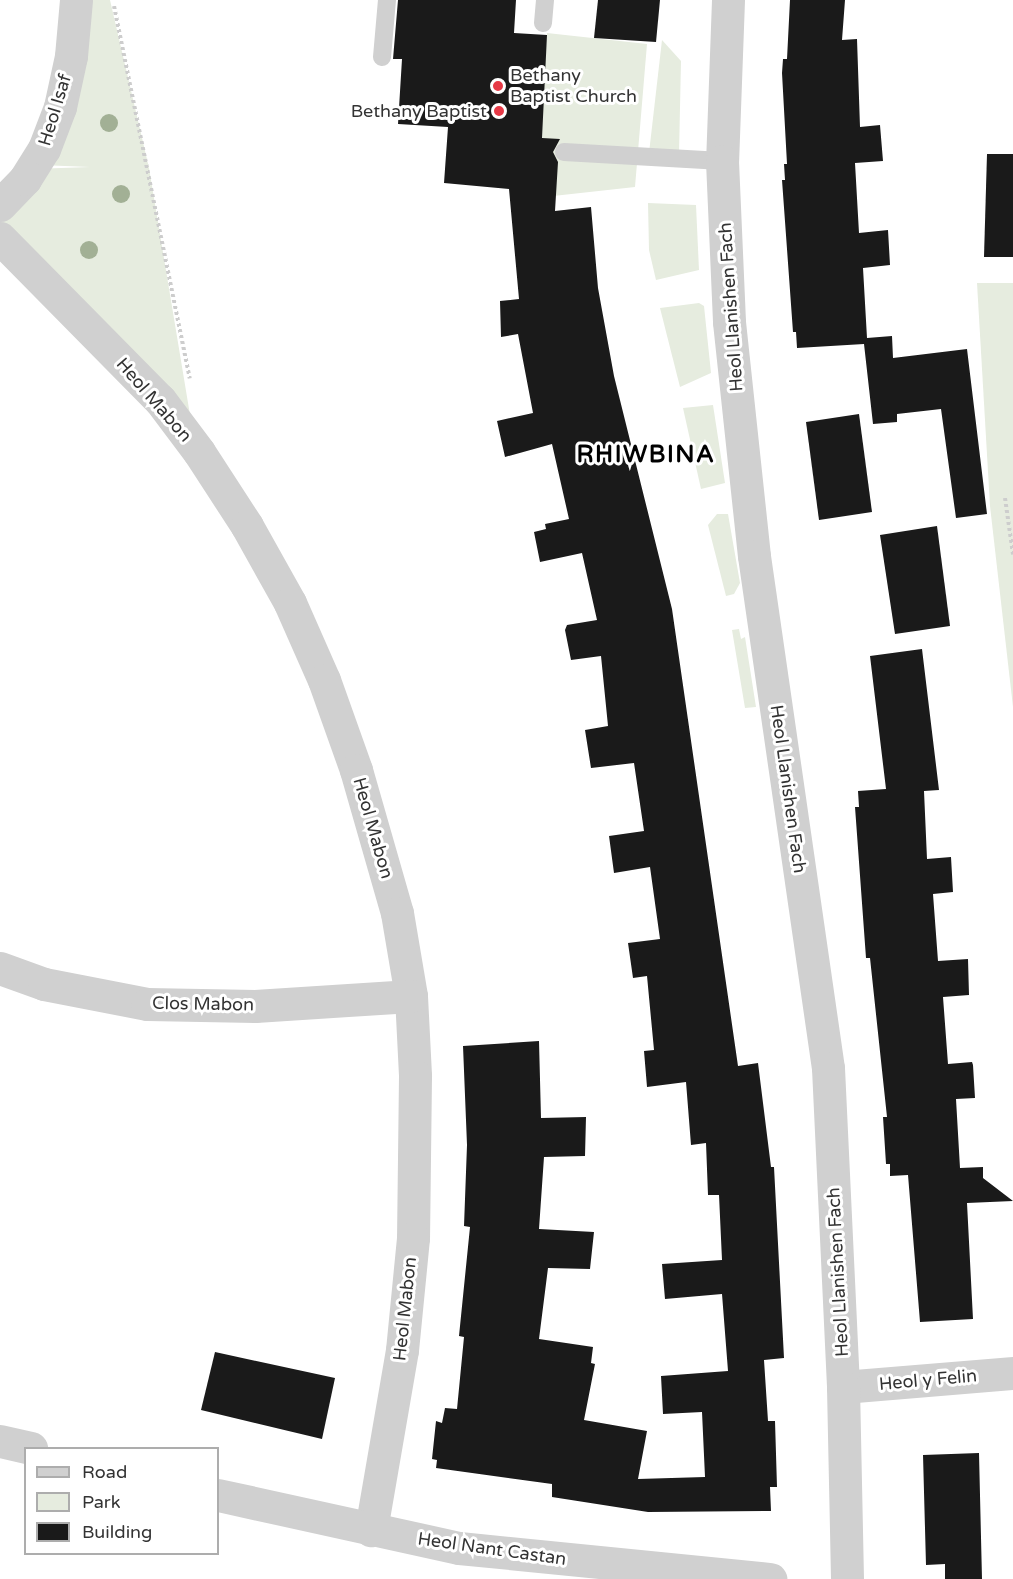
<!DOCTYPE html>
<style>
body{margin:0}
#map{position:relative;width:1013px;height:1579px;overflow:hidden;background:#fff;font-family:"Varela Round",sans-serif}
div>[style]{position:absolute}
.green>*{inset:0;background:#e6ecdf}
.building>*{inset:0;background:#1a1a1a}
.path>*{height:4px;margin-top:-2px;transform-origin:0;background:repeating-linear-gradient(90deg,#cdcdcd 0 3px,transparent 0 6px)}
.service>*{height:18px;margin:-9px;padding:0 9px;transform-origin:9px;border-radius:9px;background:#d0d0d0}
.minor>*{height:33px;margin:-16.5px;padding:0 16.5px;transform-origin:16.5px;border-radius:16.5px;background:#d0d0d0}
.tertiary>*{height:33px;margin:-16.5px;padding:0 16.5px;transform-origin:16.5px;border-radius:16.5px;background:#d0d0d0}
.trees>*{width:18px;height:18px;margin:-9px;border-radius:50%;background:#a2b095}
.dots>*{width:16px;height:16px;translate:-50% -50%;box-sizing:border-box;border:3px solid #fff;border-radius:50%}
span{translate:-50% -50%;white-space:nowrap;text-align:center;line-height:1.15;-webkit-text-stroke:6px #fff;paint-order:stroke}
.poi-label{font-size:18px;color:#333}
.left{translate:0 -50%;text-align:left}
.right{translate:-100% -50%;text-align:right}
.street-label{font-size:18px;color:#333}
.district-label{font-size:24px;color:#000;font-weight:700;letter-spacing:1.5px}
.legend{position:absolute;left:24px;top:1447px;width:195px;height:108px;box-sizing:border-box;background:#fff;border:2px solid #adadad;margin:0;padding:8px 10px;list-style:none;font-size:18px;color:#333}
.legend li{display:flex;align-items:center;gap:12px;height:30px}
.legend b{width:30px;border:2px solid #adadad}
</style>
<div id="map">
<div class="green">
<i style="clip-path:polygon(80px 0,110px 0,149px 168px,196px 451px,0 236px,0 206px,32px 169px,90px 167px,40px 165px)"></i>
<i style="clip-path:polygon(547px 33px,647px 44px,635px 187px,535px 198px)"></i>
<i style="clip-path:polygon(662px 40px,681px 61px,679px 154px,649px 153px)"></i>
<i style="clip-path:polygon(648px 203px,696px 205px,699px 270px,656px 280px,649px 250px)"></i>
<i style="clip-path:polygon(977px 283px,1013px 283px,1013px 707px,990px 506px)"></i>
<i style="clip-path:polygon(699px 303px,704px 306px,711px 373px,680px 387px,660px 308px)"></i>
<i style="clip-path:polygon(713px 405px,725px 483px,701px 489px,683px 408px)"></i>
<i style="clip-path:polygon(717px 514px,728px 514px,740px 583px,734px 594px,726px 596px,708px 525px)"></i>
<i style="clip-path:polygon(739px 629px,741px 639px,745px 637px,756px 707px,745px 708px,732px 630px)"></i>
</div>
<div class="building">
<i style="clip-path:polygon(398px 0,516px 0,514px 33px,547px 35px,542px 138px,560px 139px,553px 152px,558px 162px,555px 211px,591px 207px,598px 288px,614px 376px,672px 609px,738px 1066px,758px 1063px,771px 1167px,774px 1167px,784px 1358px,764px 1360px,768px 1421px,775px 1421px,777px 1487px,770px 1487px,771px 1511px,648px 1512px,552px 1497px,552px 1484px,436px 1468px,437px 1460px,432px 1459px,436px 1421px,442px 1423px,445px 1408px,457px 1409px,464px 1337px,459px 1336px,470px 1227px,464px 1226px,467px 1145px,463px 1046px,539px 1041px,541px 1118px,586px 1117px,585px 1156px,544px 1157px,539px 1229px,594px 1232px,590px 1269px,548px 1268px,539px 1339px,593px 1347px,591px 1363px,595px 1364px,584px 1420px,647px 1431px,638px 1479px,705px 1477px,702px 1412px,663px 1414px,661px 1376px,728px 1371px,722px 1294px,665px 1299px,662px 1264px,722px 1260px,719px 1195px,708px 1195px,706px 1143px,691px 1145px,686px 1082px,647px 1087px,644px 1051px,654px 1050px,647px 976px,633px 978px,628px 943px,660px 939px,650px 867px,614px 873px,609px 836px,644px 831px,634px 763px,591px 768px,585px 730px,608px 726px,601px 656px,571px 660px,565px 630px,567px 625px,597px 620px,582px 553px,540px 562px,534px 532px,546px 529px,545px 524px,569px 519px,552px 444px,505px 457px,497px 421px,533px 413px,518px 334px,501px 337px,500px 301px,519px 299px,509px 189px,444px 183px,448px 127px,398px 124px,402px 59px,393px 59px)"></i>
<i style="clip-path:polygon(598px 0,660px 0,656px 42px,594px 38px)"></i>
<i style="clip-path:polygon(790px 0,845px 0,842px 40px,857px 39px,860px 127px,880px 125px,883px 161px,855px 163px,859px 233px,888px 230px,890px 265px,863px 268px,867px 338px,892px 336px,893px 358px,967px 349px,987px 514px,956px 518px,941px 409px,897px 414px,897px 422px,873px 424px,864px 344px,797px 348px,796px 332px,793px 332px,782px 180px,785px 180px,784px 164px,787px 164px,782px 73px,783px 59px,787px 59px)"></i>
<i style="clip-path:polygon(987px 154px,1013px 154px,1013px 257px,984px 257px)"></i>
<i style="clip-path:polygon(859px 414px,872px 512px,819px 520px,806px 422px)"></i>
<i style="clip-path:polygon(937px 526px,950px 626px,895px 634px,880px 535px)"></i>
<i style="clip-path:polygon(922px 649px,939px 790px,924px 791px,927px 859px,951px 857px,953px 892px,933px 894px,938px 961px,968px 959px,969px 995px,943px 997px,948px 1064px,972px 1062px,973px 1065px,975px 1098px,956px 1099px,960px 1168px,983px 1167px,983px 1178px,1013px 1201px,967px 1203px,973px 1319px,920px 1322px,908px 1175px,890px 1176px,890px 1164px,886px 1164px,883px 1117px,887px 1117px,870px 958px,866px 958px,855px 807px,859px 807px,858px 791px,886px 789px,870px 656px)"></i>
<i style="clip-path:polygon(215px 1352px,335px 1378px,322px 1439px,201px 1410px)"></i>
<i style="clip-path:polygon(979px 1453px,982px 1579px,945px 1579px,945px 1564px,926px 1565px,923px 1455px)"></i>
</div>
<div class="path">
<i style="left:114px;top:6px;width:380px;rotate:78.5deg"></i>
<i style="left:1005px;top:498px;width:57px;rotate:81.9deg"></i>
</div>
<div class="service">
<i style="left:543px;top:23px;width:23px;rotate:-85deg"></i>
<i style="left:382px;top:57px;width:57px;rotate:-85deg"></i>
<i style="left:564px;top:152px;width:158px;rotate:3.3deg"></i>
</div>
<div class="minor">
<i style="left:0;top:205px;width:36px;rotate:-46deg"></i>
<i style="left:25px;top:179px;width:36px;rotate:-58deg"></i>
<i style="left:44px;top:149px;width:45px;rotate:-69.1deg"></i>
<i style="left:60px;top:107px;width:52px;rotate:-77.8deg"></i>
<i style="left:71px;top:56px;width:56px;rotate:-84.9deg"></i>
<i style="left:0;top:238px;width:228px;rotate:45.4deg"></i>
<i style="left:160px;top:400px;width:65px;rotate:53.1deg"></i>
<i style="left:199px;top:452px;width:88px;rotate:57deg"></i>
<i style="left:247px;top:526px;width:88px;rotate:60.8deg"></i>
<i style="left:290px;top:603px;width:84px;rotate:66.2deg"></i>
<i style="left:324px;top:680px;width:96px;rotate:70.4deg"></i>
<i style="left:356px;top:770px;width:149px;rotate:74deg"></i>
<i style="left:397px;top:913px;width:84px;rotate:80.4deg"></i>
<i style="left:411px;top:996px;width:80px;rotate:87.1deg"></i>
<i style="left:415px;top:1076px;width:162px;rotate:90.7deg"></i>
<i style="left:413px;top:1238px;width:113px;rotate:95.6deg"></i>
<i style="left:402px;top:1350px;width:183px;rotate:99.8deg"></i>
<i style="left:0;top:968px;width:47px;rotate:20deg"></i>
<i style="left:44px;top:984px;width:105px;rotate:11deg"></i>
<i style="left:147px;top:1004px;width:108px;rotate:1.1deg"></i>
<i style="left:255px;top:1006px;width:156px;rotate:-3.7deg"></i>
<i style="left:843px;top:1387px;width:171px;rotate:-4.7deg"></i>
<i style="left:0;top:1441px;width:32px;rotate:13deg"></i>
<i style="left:218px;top:1495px;width:247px;rotate:12.4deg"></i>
<i style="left:459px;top:1548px;width:313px;rotate:5.7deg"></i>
</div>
<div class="tertiary">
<i style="left:728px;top:0;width:161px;rotate:92.1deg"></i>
<i style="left:722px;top:161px;width:161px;rotate:87.5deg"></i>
<i style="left:729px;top:322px;width:235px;rotate:83.9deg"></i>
<i style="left:754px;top:556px;width:517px;rotate:81.78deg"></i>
<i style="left:828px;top:1068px;width:319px;rotate:87.3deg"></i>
<i style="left:843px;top:1387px;width:192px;rotate:88.8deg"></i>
</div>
<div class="trees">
<i style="left:109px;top:123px"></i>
<i style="left:121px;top:194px"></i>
<i style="left:89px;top:250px"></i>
</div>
<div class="dots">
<i style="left:498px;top:86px;background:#e63946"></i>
<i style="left:499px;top:111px;background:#e63946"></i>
</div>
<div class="poi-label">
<span class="left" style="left:510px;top:86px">Bethany<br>Baptist Church</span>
<span class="right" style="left:487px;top:111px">Bethany Baptist</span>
</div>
<div class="street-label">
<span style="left:55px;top:110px;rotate:-73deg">Heol Isaf</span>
<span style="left:731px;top:307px;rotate:-94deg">Heol Llanishen Fach</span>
<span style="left:154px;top:400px;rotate:49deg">Heol Mabon</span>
<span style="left:788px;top:789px;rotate:82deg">Heol Llanishen Fach</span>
<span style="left:373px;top:828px;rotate:74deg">Heol Mabon</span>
<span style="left:203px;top:1004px;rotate:1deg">Clos Mabon</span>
<span style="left:838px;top:1272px;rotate:-93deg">Heol Llanishen Fach</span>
<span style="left:405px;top:1309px;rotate:-84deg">Heol Mabon</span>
<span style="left:928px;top:1380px;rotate:-5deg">Heol y Felin</span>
<span style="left:492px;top:1549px;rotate:8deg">Heol Nant Castan</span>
</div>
<div class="district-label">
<span style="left:646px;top:455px">RHIWBINA</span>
</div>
<ul class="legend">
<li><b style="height:8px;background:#d0d0d0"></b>Road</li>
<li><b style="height:16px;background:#e6ecdf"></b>Park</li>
<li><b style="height:16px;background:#1a1a1a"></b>Building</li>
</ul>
</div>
